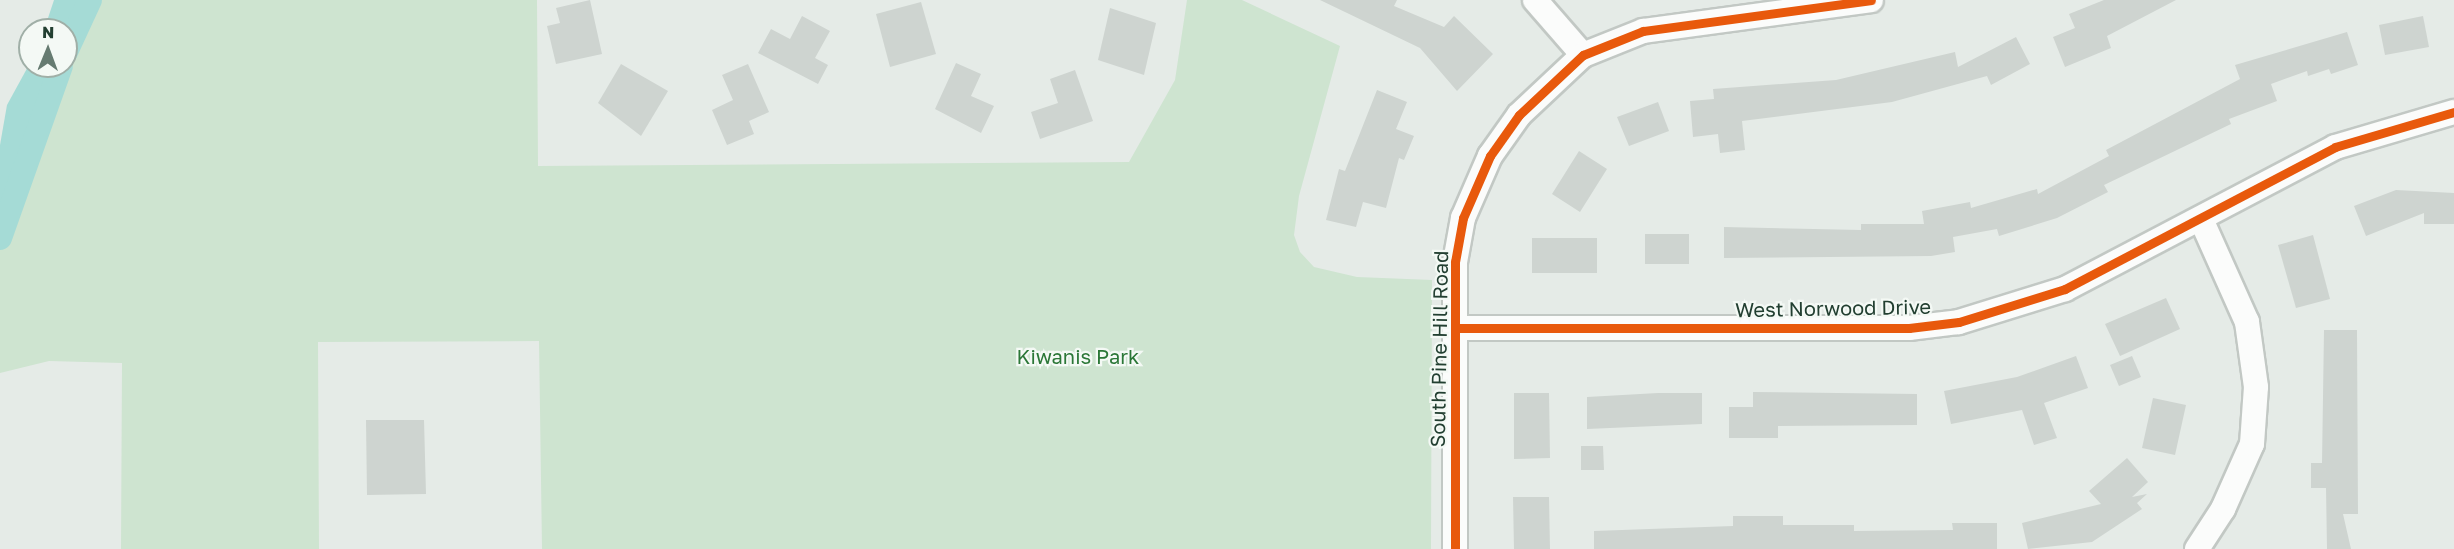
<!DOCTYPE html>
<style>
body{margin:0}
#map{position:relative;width:2454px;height:549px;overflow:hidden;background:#e5ebe7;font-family:"Golos Text",sans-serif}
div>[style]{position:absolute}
.green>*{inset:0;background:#cee4d0}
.water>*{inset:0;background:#a5dbd6}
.canal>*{height:24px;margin:-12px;padding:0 12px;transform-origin:12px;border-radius:12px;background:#a5dbd6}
.building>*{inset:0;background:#ced4d0}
.roads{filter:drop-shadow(2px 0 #c2c8c4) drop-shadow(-2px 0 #c2c8c4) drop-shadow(0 2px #c2c8c4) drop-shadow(0 -2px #c2c8c4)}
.street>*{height:24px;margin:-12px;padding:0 12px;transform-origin:12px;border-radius:12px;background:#fbfcfb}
.cycleway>*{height:9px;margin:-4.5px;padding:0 4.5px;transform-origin:4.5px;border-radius:4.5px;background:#e8590c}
span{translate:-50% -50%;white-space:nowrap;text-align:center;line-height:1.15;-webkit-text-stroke:4.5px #f4f9f5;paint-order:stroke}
.street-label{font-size:20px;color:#223f31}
.park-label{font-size:20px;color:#2b7737}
.north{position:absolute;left:18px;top:18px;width:60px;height:60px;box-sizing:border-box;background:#f4f9f5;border:2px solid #a0afa7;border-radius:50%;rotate:1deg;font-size:16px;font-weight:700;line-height:24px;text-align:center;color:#223f31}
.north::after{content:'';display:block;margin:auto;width:21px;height:27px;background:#667b71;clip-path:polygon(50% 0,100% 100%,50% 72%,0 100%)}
</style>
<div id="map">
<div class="green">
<i style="clip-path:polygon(84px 0,537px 0,538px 166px,1129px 162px,1175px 80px,1187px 0,1242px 0,1340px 46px,1299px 196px,1294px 235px,1300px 252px,1314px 267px,1357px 277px,1432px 280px,1431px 549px,542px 549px,539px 341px,318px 342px,319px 549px,121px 549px,122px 363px,49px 361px,0 373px,0 214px,56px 66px,66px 66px,66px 38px)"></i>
</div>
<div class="water">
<i style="clip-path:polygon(54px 0,84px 0,66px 38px,66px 30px,44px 30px)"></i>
<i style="clip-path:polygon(30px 63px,56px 66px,0 214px,0 145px,7px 105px)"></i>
</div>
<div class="canal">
<i style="left:66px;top:52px;width:57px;rotate:-65.2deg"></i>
<i style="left:0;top:238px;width:182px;rotate:-70.5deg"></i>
</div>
<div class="building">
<i style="clip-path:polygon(590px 0,602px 54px,556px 64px,547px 26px,560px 23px,556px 8px)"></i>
<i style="clip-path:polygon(1320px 0,1397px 0,1394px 6px,1444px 27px,1454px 16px,1493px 54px,1457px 91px,1420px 48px)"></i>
<i style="clip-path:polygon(2104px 0,2176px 0,2107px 36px,2111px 48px,2065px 67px,2053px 37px,2075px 28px,2069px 14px)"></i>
<i style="clip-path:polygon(921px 2px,936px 54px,890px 67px,876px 14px)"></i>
<i style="clip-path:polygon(1110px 8px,1156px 23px,1144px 75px,1098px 60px)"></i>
<i style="clip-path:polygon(802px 16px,830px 31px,815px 58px,828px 65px,818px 84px,758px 53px,771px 29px,790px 39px)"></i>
<i style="clip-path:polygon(2423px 16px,2429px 47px,2385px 55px,2379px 25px)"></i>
<i style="clip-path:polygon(2347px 32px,2358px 65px,2331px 74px,2329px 69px,2308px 76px,2307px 71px,2271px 84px,2277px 101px,2229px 119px,2231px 124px,2104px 185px,2108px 192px,2057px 218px,1999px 236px,1997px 229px,1953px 237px,1955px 252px,1931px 256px,1724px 258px,1724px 227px,1861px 230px,1861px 224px,1924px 224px,1922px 211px,1970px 202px,1971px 208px,2037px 189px,2038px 194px,2109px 156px,2106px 150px,2240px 79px,2235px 65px)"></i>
<i style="clip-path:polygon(2016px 37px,2030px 64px,1991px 85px,1987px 76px,1892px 102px,1742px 121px,1745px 150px,1720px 153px,1718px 134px,1693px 137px,1690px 101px,1714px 99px,1713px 89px,1836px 80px,1955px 52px,1958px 67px)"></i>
<i style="clip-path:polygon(956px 63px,981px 74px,971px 96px,994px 106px,981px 133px,935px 109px)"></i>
<i style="clip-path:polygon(621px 64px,668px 91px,641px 136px,598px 103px)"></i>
<i style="clip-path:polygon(748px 64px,769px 112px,749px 121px,754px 134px,727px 145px,712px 110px,733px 100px,722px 75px)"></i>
<i style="clip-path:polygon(1075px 70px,1093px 121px,1040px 139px,1031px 112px,1058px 103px,1050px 79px)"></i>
<i style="clip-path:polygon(1377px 90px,1407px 102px,1396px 129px,1414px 136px,1404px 160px,1399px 158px,1386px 208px,1363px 202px,1356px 227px,1326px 220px,1339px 169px,1345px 171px)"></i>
<i style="clip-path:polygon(1658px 102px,1669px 131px,1629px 146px,1617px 117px)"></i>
<i style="clip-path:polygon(1579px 151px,1607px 169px,1580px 212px,1552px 194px)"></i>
<i style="clip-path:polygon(2396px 190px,2454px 193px,2454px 224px,2424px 224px,2424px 213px,2366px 236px,2354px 206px)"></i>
<i style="clip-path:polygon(1645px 234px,1689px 234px,1689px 264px,1645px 264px)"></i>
<i style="clip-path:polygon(2313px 235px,2330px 299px,2296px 308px,2278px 245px)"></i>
<i style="clip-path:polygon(1532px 238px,1597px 238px,1597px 273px,1532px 273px)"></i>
<i style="clip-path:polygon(2166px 298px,2180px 329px,2120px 356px,2105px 324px)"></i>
<i style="clip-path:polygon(2324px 330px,2357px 330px,2358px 514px,2343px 514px,2351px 549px,2327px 549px,2326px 488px,2311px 488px,2311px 463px,2322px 463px)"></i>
<i style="clip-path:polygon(2076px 356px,2088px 388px,2044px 403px,2057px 438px,2034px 445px,2022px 410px,1951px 424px,1944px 391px,2017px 377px)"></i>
<i style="clip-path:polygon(2132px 356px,2141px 377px,2119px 386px,2110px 365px)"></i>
<i style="clip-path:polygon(1753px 392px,1917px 394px,1917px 425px,1778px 426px,1778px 438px,1729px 438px,1729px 407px,1753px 407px)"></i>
<i style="clip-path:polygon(1514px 393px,1549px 393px,1550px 458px,1514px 459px)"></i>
<i style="clip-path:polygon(1658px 393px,1702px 393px,1702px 424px,1587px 429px,1587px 397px)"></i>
<i style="clip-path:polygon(2153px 398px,2186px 405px,2175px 455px,2142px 448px)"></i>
<i style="clip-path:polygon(366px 420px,424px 420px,426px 494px,367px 495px)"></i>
<i style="clip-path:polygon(1581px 446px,1603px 446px,1604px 470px,1581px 470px)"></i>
<i style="clip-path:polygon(2127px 458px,2148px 482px,2132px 497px,2147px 494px,2137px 503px,2142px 509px,2092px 542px,2028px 549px,2022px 523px,2101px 504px,2089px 491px)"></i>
<i style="clip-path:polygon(1513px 497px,1549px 497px,1550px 549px,1514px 549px)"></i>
<i style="clip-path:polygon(1733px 516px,1783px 516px,1783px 525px,1854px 525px,1854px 531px,1953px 530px,1952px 523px,1997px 523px,1997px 549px,1594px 549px,1594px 531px,1733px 526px)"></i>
</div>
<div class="roads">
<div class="street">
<i style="left:1535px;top:0;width:73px;rotate:48.9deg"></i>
<i style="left:1455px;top:328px;width:454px"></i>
<i style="left:1909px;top:328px;width:50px;rotate:-6.8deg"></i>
<i style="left:1959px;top:322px;width:111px;rotate:-17.3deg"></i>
<i style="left:2065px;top:289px;width:305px;rotate:-27.7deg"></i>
<i style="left:2335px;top:147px;width:124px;rotate:-16.4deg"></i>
<i style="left:1455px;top:549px;width:287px;rotate:-90deg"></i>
<i style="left:1455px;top:262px;width:45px;rotate:-79.7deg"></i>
<i style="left:1463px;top:218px;width:68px;rotate:-66.5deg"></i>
<i style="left:1490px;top:156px;width:50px;rotate:-54.7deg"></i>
<i style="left:1519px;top:115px;width:88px;rotate:-43.2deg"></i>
<i style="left:1583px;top:55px;width:65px;rotate:-21.8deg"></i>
<i style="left:1643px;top:31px;width:230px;rotate:-7.7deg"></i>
<i style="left:2197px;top:549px;width:48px;rotate:-57deg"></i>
<i style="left:2223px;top:509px;width:71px;rotate:-66deg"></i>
<i style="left:2252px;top:444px;width:57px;rotate:-86deg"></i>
<i style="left:2256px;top:387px;width:66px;rotate:-97.9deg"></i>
<i style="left:2247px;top:322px;width:113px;rotate:-114.1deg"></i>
</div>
</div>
<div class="cycleway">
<i style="left:1455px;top:328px;width:454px"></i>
<i style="left:1909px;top:328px;width:50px;rotate:-6.8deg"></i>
<i style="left:1959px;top:322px;width:111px;rotate:-17.3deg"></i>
<i style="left:2065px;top:289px;width:305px;rotate:-27.7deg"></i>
<i style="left:2335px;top:147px;width:124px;rotate:-16.4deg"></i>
<i style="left:1455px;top:549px;width:287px;rotate:-90deg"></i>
<i style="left:1455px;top:262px;width:45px;rotate:-79.7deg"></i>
<i style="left:1463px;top:218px;width:68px;rotate:-66.5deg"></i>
<i style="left:1490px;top:156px;width:50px;rotate:-54.7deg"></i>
<i style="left:1519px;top:115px;width:88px;rotate:-43.2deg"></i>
<i style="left:1583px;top:55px;width:65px;rotate:-21.8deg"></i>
<i style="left:1643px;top:31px;width:230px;rotate:-7.7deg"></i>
</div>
<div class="street-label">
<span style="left:1833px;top:308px;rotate:-1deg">West Norwood Drive</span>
<span style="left:1439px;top:349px;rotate:-89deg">South Pine Hill Road</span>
</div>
<div class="park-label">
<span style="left:1078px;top:356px">Kiwanis Park</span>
</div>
<div class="north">N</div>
</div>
